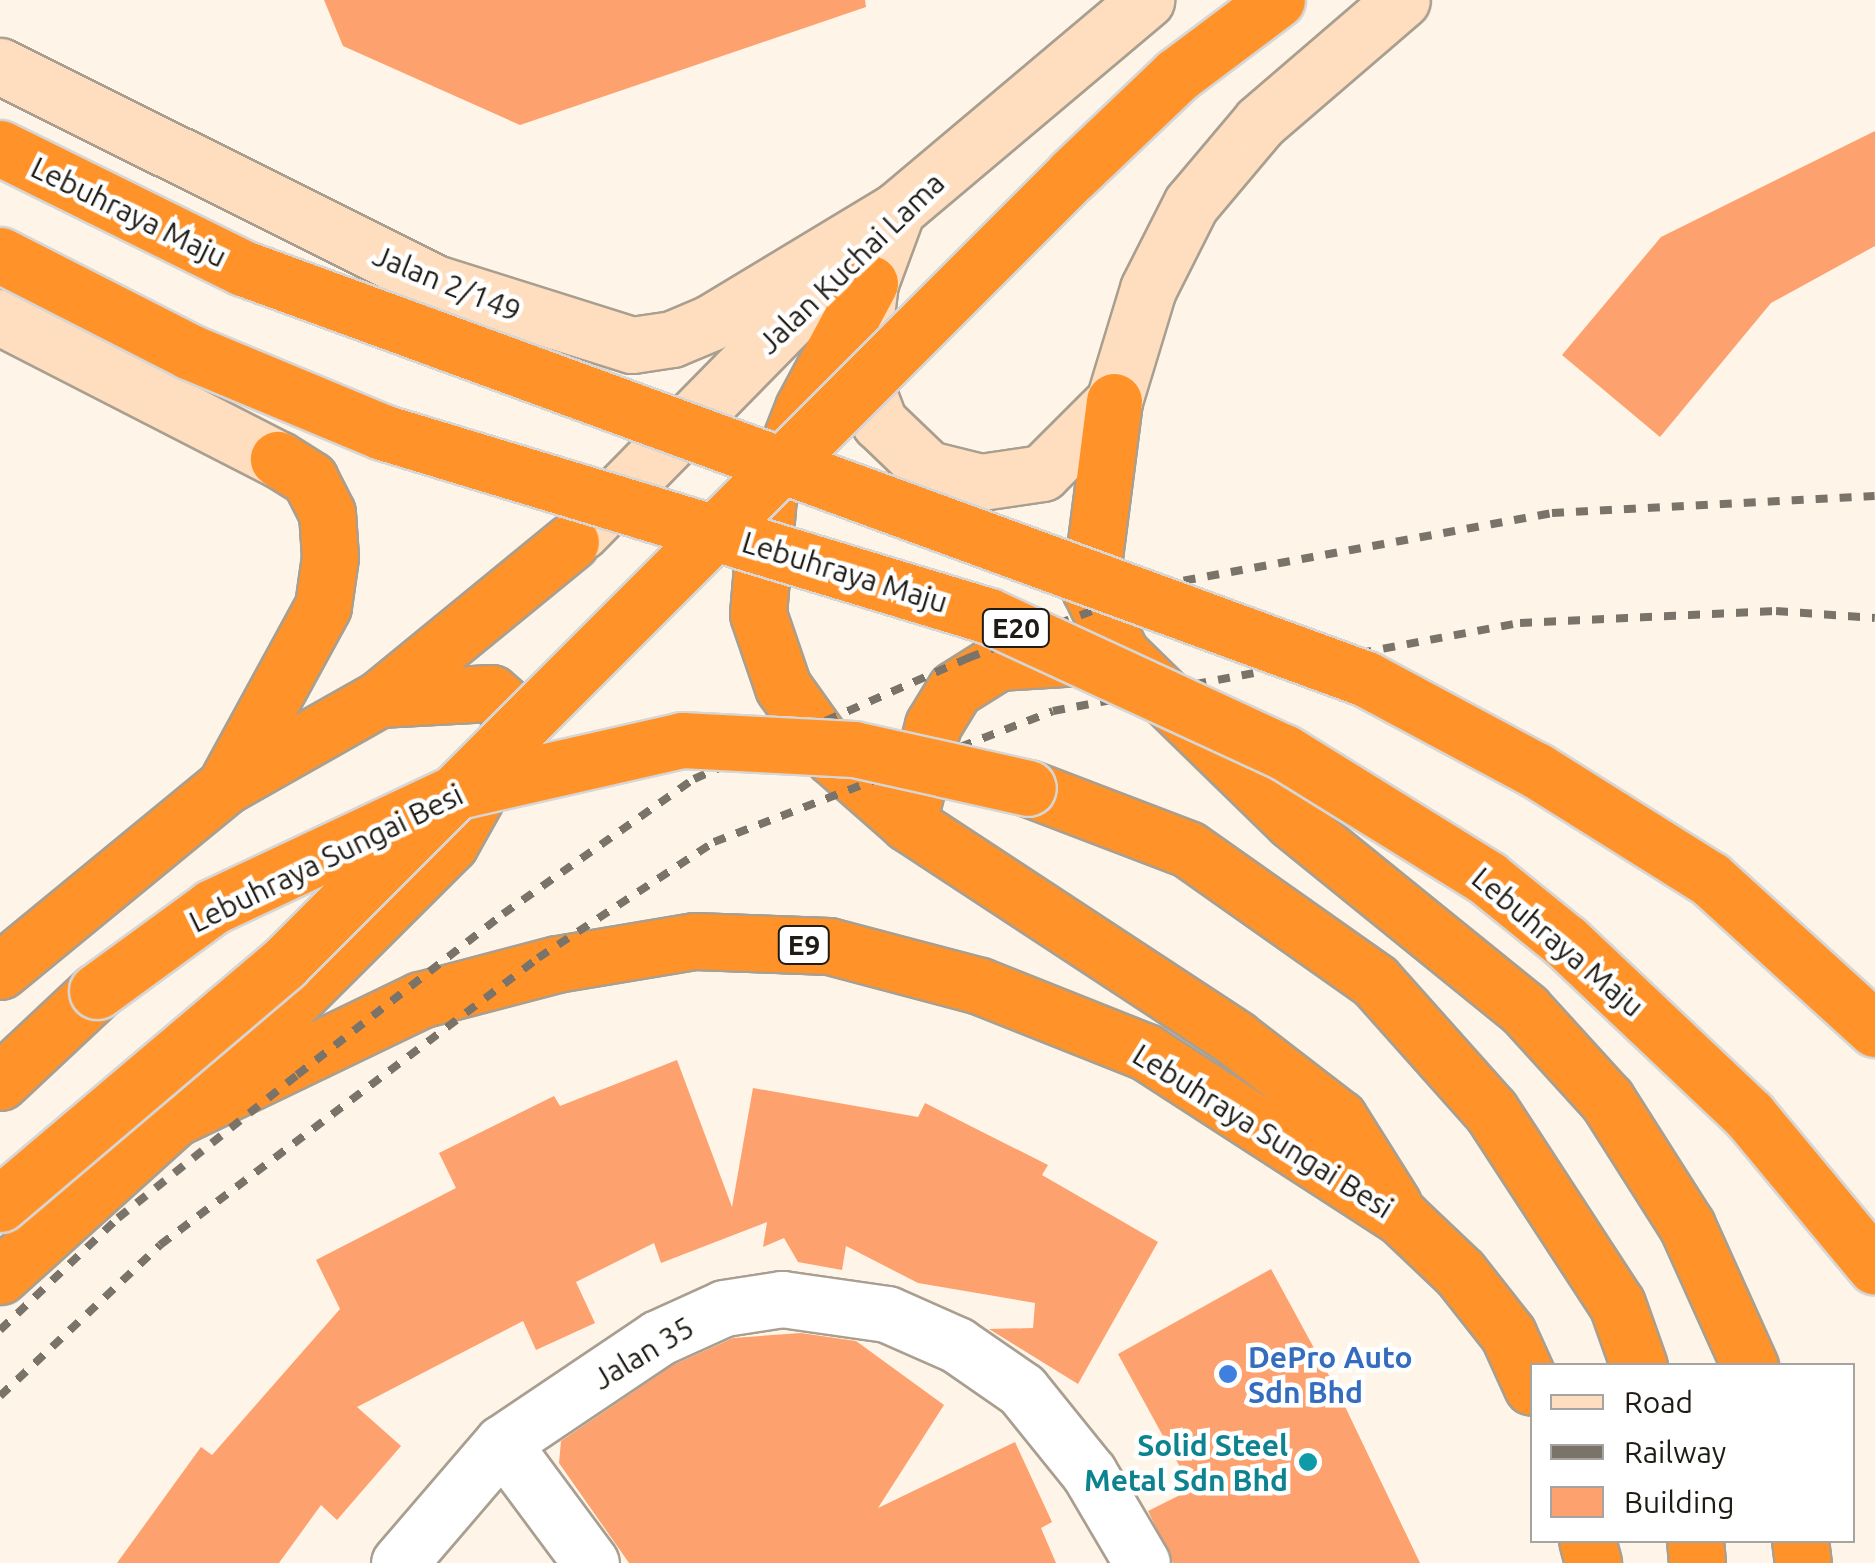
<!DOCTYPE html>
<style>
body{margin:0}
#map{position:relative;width:1875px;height:1563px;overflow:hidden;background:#fef5e8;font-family:Ubuntu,sans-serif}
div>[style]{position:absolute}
.building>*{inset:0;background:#fda16f}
.roads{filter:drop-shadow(2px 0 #a99f90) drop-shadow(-2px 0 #a99f90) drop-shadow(0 2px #a99f90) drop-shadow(0 -2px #a99f90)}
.street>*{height:55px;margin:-27.5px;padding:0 27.5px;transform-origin:27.5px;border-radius:27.5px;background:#fff}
.secondary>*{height:55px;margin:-27.5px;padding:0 27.5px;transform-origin:27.5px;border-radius:27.5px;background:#ffdebf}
.highway>*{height:55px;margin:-27.5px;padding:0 27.5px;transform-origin:27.5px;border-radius:27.5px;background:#ff9229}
.rail>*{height:8px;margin-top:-4px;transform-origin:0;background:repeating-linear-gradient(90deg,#79736a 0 12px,transparent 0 24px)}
.bridges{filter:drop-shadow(2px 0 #d7d6d5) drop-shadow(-2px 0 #d7d6d5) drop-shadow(0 2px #d7d6d5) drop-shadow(0 -2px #d7d6d5)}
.highway-bridge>*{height:55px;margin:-27.5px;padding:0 27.5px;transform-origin:27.5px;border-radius:27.5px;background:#ff9229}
.dots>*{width:28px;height:28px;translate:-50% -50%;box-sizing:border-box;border:5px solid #fff;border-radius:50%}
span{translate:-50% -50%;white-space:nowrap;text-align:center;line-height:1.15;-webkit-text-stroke:9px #fff;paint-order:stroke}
.shield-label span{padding:2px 8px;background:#fff;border:2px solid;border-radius:8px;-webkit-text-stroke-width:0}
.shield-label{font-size:28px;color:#1f1b15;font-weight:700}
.street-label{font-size:30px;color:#1f1b15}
.shop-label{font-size:30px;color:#366cbe;font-weight:700}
.left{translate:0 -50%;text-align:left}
.culture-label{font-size:30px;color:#0d838f;font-weight:700}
.right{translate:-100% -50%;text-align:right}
.legend{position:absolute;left:1530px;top:1363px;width:325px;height:180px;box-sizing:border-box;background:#fff;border:2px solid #a5a4a1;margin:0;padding:12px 18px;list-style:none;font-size:30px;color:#1f1b15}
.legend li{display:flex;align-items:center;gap:20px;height:50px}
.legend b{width:50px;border:2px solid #a5a4a1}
</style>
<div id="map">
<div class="building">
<i style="clip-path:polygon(324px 0,865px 0,866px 7px,520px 125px,343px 46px)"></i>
<i style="clip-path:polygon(1875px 131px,1875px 246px,1771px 303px,1660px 437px,1562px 355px,1661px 237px)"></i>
<i style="clip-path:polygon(677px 1060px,732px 1207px,753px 1088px,918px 1117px,925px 1103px,1048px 1165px,1042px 1175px,1158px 1242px,1078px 1384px,989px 1329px,1033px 1328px,1035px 1303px,918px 1283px,846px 1246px,842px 1270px,798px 1262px,784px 1238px,763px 1247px,767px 1222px,661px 1263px,654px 1243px,576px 1282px,595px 1323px,536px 1350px,523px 1321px,357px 1407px,401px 1446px,337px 1520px,321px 1505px,279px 1563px,117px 1563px,201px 1447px,212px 1455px,340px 1309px,316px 1260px,456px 1188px,439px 1153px,554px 1096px,560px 1106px)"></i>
<i style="clip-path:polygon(1271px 1269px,1339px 1394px,1420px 1563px,1173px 1563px,1148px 1511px,1192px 1489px,1118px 1354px)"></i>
<i style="clip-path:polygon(801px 1333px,856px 1341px,944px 1405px,878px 1508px,1015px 1442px,1052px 1522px,1041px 1528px,1056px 1563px,629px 1563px,559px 1463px,561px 1441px,673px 1365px,733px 1338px)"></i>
</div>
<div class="roads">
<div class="street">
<i style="left:502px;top:1443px;width:149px;rotate:53.4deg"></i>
<i style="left:399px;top:1563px;width:158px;rotate:-49.4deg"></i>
<i style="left:502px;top:1443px;width:188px;rotate:-33.9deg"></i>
<i style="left:658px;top:1338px;width:72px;rotate:-24.4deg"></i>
<i style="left:724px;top:1308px;width:59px;rotate:-8.8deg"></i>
<i style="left:782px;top:1299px;width:106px;rotate:8.1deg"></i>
<i style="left:887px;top:1314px;width:77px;rotate:23.9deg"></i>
<i style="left:957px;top:1345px;width:79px;rotate:34.7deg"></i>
<i style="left:1022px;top:1390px;width:107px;rotate:51.1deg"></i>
<i style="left:1089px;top:1473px;width:104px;rotate:59.5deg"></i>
</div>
<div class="secondary">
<i style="left:0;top:66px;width:489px;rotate:26.5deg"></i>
<i style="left:438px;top:284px;width:203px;rotate:17.5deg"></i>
<i style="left:632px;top:345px;width:40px;rotate:-8.5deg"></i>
<i style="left:672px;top:339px;width:41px;rotate:-22.8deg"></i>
<i style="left:710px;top:323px;width:218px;rotate:-31.1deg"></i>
<i style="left:897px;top:210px;width:78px;rotate:110.3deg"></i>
<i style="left:870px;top:283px;width:87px;rotate:97.3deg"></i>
<i style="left:859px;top:369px;width:57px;rotate:69.3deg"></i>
<i style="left:879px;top:422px;width:68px;rotate:43.8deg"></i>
<i style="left:928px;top:469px;width:55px;rotate:13.8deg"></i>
<i style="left:981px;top:482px;width:62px;rotate:-8.4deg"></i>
<i style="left:1042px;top:473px;width:102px;rotate:-45deg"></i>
<i style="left:1114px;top:401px;width:117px;rotate:-73.1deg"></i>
<i style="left:1148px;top:289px;width:95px;rotate:-63.2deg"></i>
<i style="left:1191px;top:204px;width:107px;rotate:-49.9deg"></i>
<i style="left:1260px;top:122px;width:187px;rotate:-40.7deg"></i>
<i style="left:0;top:317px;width:312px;rotate:27.1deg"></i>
<i style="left:581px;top:532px;width:451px;rotate:-45.5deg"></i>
<i style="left:897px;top:210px;width:326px;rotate:-40.1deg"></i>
</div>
<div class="highway">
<i style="left:870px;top:283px;width:142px;rotate:118.2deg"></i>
<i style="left:803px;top:408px;width:96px;rotate:111.5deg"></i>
<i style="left:768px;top:497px;width:117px;rotate:94.9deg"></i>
<i style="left:758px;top:614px;width:77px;rotate:71.1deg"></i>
<i style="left:783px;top:687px;width:86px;rotate:54.5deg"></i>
<i style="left:833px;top:757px;width:100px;rotate:41.3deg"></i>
<i style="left:908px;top:823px;width:391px;rotate:33.3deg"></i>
<i style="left:1235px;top:1038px;width:131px;rotate:37.6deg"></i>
<i style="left:1339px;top:1118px;width:102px;rotate:57.9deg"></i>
<i style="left:1114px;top:401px;width:190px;rotate:97.3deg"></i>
<i style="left:1090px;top:589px;width:72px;rotate:64.5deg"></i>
<i style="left:1121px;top:654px;width:239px;rotate:44.3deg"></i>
<i style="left:1292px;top:821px;width:300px;rotate:39deg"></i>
<i style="left:1525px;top:1010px;width:122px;rotate:47.7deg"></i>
<i style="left:1607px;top:1100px;width:149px;rotate:57.6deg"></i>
<i style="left:1687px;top:1226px;width:154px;rotate:65.8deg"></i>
<i style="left:225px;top:786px;width:205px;rotate:-61.4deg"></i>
<i style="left:323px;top:606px;width:49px;rotate:-81.9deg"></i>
<i style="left:330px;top:557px;width:44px;rotate:-93.9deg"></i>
<i style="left:327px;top:513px;width:38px;rotate:-117deg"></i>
<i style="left:310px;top:479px;width:38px;rotate:-148deg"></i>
<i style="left:1028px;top:788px;width:171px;rotate:20.9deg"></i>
<i style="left:1188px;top:849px;width:229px;rotate:35.2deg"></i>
<i style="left:1375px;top:981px;width:174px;rotate:48.3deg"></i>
<i style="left:1491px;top:1111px;width:230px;rotate:56.9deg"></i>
<i style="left:1617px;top:1304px;width:66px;rotate:70.5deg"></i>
<i style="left:911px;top:810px;width:88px;rotate:-75.5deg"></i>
<i style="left:933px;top:725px;width:42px;rotate:-58.6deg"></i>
<i style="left:955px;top:689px;width:51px;rotate:-32.1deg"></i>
<i style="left:998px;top:662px;width:98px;rotate:-3.5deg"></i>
<i style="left:0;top:971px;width:291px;rotate:-39.4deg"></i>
<i style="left:225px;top:786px;width:177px;rotate:-29.5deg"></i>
<i style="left:379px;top:699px;width:248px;rotate:-39.3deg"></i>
<i style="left:0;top:1082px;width:133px;rotate:-43.2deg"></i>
<i style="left:205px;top:1088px;width:346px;rotate:-44.9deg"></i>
<i style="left:450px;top:844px;width:113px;rotate:-60.9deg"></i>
<i style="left:505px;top:745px;width:34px;rotate:-76deg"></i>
<i style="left:513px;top:712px;width:29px;rotate:-139deg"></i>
<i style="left:491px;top:693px;width:112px;rotate:176.9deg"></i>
<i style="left:0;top:1276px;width:236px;rotate:-42.1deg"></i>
<i style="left:175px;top:1118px;width:272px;rotate:-25.7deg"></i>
<i style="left:420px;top:1000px;width:142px;rotate:-14.7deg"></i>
<i style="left:557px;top:964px;width:140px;rotate:-9.5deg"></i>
<i style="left:695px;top:941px;width:134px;rotate:2.1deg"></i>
<i style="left:829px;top:946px;width:156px;rotate:14.8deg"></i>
<i style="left:980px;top:986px;width:179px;rotate:21.7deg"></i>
<i style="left:1146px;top:1052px;width:304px;rotate:32.9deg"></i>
<i style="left:1401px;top:1217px;width:81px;rotate:43.5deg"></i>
<i style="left:1460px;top:1273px;width:78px;rotate:51.8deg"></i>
<i style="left:1508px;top:1334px;width:58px;rotate:65.6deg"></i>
<i style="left:1587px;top:1540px;width:24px;rotate:75deg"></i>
<i style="left:1695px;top:1540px;width:23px;rotate:85deg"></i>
<i style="left:1800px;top:1540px;width:23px;rotate:83deg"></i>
</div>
</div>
<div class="rail">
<i style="left:0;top:1330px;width:163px;rotate:-43.5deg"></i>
<i style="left:118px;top:1218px;width:229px;rotate:-38.6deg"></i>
<i style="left:297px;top:1075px;width:261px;rotate:-38deg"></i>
<i style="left:503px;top:914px;width:234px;rotate:-35.3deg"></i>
<i style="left:694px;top:779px;width:300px;rotate:-23.8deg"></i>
<i style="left:968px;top:658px;width:205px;rotate:-20.8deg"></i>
<i style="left:1160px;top:585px;width:399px;rotate:-10.4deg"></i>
<i style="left:1552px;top:513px;width:323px;rotate:-3deg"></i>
<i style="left:0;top:1396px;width:220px;rotate:-43.3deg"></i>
<i style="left:160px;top:1245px;width:475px;rotate:-37.2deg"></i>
<i style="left:538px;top:958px;width:211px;rotate:-33.4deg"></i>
<i style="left:714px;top:842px;width:363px;rotate:-21.1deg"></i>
<i style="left:1053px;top:711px;width:475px;rotate:-10.7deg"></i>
<i style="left:1520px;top:623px;width:256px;rotate:-2.7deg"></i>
<i style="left:1776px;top:611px;width:99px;rotate:4deg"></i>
</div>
<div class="bridges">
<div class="highway-bridge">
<i style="left:0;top:148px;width:271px;rotate:26.3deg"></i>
<i style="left:243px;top:268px;width:1196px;rotate:20.1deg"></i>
<i style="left:1366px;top:679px;width:193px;rotate:28.2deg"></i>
<i style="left:1536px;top:770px;width:205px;rotate:32.1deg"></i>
<i style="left:1710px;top:879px;width:223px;rotate:42.3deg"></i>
<i style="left:0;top:255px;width:213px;rotate:27deg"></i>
<i style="left:190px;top:352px;width:208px;rotate:22.6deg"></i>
<i style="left:382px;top:432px;width:634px;rotate:16.86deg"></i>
<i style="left:989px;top:616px;width:325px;rotate:24.8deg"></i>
<i style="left:1284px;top:752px;width:239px;rotate:31.8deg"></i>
<i style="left:1487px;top:878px;width:102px;rotate:39deg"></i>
<i style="left:1566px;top:942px;width:252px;rotate:43.4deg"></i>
<i style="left:1749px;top:1115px;width:197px;rotate:50.3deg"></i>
<i style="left:97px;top:991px;width:142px;rotate:-36.1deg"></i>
<i style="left:212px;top:907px;width:272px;rotate:-25.2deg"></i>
<i style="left:458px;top:791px;width:230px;rotate:-12.8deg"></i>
<i style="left:682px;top:740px;width:172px;rotate:3deg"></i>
<i style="left:854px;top:749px;width:178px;rotate:12.6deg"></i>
<i style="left:0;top:1204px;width:372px;rotate:-40.3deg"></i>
<i style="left:284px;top:963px;width:1116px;rotate:-45deg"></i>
<i style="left:1073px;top:174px;width:144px;rotate:-43.6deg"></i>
<i style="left:1177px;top:75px;width:125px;rotate:-36.9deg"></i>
</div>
</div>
<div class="dots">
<i style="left:1228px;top:1374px;background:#3f7fe0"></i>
<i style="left:1308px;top:1462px;background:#0f9aa8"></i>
</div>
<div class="shield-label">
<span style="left:1016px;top:628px">E20</span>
<span style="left:804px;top:945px">E9</span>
</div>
<div class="street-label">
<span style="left:129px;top:212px;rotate:26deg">Lebuhraya Maju</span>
<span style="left:851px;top:263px;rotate:-44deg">Jalan Kuchai Lama</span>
<span style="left:447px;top:283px;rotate:22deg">Jalan 2/149</span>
<span style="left:845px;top:572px;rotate:17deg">Lebuhraya Maju</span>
<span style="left:326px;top:858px;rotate:-26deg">Lebuhraya Sungai Besi</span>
<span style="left:1558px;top:942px;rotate:40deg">Lebuhraya Maju</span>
<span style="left:1263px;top:1131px;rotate:32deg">Lebuhraya Sungai Besi</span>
<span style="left:643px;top:1353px;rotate:-31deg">Jalan 35</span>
</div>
<div class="shop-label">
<span class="left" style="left:1248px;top:1374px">DePro Auto<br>Sdn Bhd</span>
</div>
<div class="culture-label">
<span class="right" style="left:1288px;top:1462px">Solid Steel<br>Metal Sdn Bhd</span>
</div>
<ul class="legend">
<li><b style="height:12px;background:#ffdebf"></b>Road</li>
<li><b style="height:12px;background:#79736a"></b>Railway</li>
<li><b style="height:28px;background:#fda16f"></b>Building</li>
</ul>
</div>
